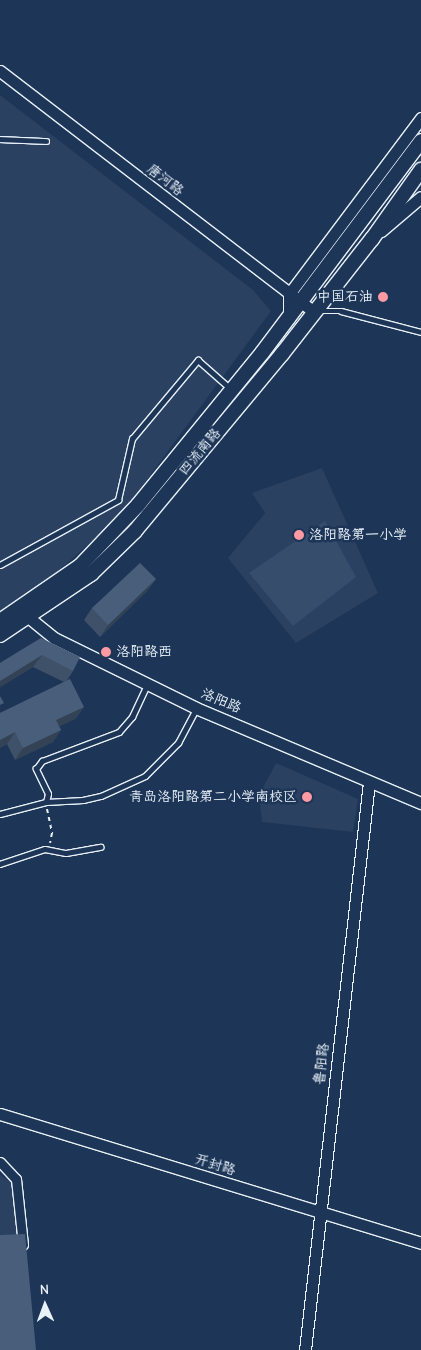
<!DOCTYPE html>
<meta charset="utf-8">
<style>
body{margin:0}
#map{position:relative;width:421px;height:1350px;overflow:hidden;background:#1d3557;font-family:"Comic Neue","LXGW WenKai TC",sans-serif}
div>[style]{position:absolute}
.built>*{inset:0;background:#2a4162}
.green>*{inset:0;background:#374d6c}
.path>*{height:2px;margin-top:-1px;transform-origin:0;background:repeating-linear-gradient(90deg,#e8f1f8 0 4px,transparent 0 8px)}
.roads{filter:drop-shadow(1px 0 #e8f1f8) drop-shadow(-1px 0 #e8f1f8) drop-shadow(0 1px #e8f1f8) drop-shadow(0 -1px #e8f1f8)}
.lane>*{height:4.5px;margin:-2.25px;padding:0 2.25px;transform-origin:2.25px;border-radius:2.25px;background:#1d3557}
.street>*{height:9px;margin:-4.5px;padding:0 4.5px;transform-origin:4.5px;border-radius:4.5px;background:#1d3557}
.secondary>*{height:11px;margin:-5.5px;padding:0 5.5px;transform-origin:5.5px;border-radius:5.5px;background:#1d3557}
.primary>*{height:14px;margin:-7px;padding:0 7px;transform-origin:7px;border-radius:7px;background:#1d3557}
.wall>*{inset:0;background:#3f5169}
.shaded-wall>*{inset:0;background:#334255}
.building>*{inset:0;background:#495e7a}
.dots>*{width:14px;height:14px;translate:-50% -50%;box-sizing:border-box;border:2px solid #1d3557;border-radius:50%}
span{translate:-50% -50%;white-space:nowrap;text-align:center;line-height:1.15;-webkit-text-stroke:5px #1d3557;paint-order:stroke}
.street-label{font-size:14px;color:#e8f1f8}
.poi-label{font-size:14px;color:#e8f1f8}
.right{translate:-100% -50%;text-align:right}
.left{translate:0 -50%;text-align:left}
.north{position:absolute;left:20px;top:1280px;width:50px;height:50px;-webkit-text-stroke:4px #1d3557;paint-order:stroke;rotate:358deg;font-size:14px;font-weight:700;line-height:20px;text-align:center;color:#e8f1f8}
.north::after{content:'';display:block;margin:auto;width:18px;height:22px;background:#e8f1f8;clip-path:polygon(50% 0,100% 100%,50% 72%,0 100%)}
</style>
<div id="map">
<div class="built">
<i style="clip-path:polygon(0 95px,253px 290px,271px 311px,121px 515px,36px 591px,0 611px)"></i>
<i style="clip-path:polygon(322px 468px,378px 593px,296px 643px,228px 558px,265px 513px,252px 493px)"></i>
<i style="clip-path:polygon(276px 763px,358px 799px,353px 832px,262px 822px,259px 795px)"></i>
<i style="clip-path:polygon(0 1175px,12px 1183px,18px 1241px,0 1350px)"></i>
</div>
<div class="green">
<i style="clip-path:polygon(325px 521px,356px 577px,293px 626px,249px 573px)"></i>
</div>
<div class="path">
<i style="left:47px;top:809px;width:25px;rotate:78deg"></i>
<i style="left:52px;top:833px;width:10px;rotate:101deg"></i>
</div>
<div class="roads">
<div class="lane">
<i style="left:0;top:139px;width:46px;rotate:2.5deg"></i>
<i style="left:320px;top:311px;width:21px"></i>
<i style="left:341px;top:311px;width:83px;rotate:14.7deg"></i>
<i style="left:0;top:565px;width:135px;rotate:-28.8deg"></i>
<i style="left:118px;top:500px;width:63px;rotate:-77.1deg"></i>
<i style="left:132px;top:439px;width:103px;rotate:-50.1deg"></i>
<i style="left:198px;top:360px;width:44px;rotate:41.3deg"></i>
<i style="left:46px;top:802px;width:8px;rotate:-76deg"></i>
<i style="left:48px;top:794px;width:28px;rotate:-116deg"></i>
<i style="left:36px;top:769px;width:10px;rotate:-53deg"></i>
<i style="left:42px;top:761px;width:82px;rotate:-20.6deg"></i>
<i style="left:119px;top:732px;width:20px;rotate:-49deg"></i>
<i style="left:132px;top:717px;width:35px;rotate:-65deg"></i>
<i style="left:0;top:814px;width:48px;rotate:-14.6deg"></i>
<i style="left:46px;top:802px;width:37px;rotate:-3deg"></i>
<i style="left:83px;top:800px;width:18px;rotate:-13deg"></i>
<i style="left:101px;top:796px;width:48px;rotate:-24.4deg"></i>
<i style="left:145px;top:776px;width:47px;rotate:-45deg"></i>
<i style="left:178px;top:743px;width:38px;rotate:-62deg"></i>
<i style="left:0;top:864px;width:47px;rotate:-18.4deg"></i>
<i style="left:45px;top:849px;width:21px;rotate:11deg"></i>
<i style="left:66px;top:853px;width:35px;rotate:-10deg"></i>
</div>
<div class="street">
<i style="left:0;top:1162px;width:23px;rotate:47deg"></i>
<i style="left:16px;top:1179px;width:66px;rotate:83.9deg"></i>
</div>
<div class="secondary">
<i style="left:0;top:71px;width:394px;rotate:37.5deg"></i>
<i style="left:381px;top:231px;width:52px;rotate:-40.4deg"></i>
<i style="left:289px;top:318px;width:24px;rotate:-90deg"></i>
<i style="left:289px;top:294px;width:220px;rotate:-53.1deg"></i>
<i style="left:22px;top:612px;width:41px;rotate:39.1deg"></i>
<i style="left:54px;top:638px;width:158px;rotate:26.2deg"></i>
<i style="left:196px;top:708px;width:244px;rotate:22.9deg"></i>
<i style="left:0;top:1114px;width:440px;rotate:17deg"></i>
<i style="left:305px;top:1350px;width:572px;rotate:-83.57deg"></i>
</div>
<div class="primary">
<i style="left:0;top:621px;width:97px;rotate:-34.5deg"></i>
<i style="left:80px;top:566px;width:84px;rotate:-46.4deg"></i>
<i style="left:138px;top:505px;width:196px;rotate:-50.8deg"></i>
<i style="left:262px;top:353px;width:265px;rotate:-53.1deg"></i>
<i style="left:0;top:635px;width:110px;rotate:-33.8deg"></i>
<i style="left:91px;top:574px;width:62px;rotate:-44.3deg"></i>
<i style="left:135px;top:531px;width:230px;rotate:-50.3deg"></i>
<i style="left:282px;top:354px;width:146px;rotate:-52deg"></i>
<i style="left:372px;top:239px;width:85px;rotate:-54.6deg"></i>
</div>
</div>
<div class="wall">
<i style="clip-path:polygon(156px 579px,147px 591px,100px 637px,84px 620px,92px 608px)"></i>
<i style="clip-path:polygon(41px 638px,73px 671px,66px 682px,84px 707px,75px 719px,59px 726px,61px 730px,53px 742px,15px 760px,7px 744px,0 748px,0 713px,64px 682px,33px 667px,0 687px,0 663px)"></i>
</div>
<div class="shaded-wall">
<i style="clip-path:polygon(156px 579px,147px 591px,100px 637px,108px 625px)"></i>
<i style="clip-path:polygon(42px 655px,33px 667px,0 687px,0 681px)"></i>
<i style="clip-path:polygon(84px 707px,75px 719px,48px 732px,56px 720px)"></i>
<i style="clip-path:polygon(61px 730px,53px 742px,15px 760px,23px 748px)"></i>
<i style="clip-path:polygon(15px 732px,7px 744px,0 748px,0 740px)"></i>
</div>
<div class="building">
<i style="clip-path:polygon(140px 563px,156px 579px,108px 625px,92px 608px)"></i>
<i style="clip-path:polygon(41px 638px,80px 657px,73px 671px,42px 655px,0 681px,0 663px)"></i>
<i style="clip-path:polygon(70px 679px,84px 707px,56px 720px,61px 730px,23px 748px,15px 732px,0 740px,0 713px)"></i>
<i style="clip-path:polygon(0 696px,4px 703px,0 705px)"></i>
<i style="clip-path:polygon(25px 1234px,36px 1350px,0 1350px,0 1235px)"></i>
</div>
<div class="dots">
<i style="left:383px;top:297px;background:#ff9aa2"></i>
<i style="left:299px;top:535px;background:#ff9aa2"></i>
<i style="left:106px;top:652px;background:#ff9aa2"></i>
<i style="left:307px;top:797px;background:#ff9aa2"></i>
</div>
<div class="street-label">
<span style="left:165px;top:180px;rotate:38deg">唐河路</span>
<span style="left:200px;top:452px;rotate:-50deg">四流南路</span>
<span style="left:221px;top:701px;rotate:23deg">洛阳路</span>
<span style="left:322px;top:1064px;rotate:-84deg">鲁阳路</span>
<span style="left:215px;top:1165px;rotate:17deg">开封路</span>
</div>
<div class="poi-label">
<span class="right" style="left:373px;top:297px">中国石油</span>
<span class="left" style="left:309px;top:535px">洛阳路第一小学</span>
<span class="left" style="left:116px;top:652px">洛阳路西</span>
<span class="right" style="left:297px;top:797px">青岛洛阳路第二小学南校区</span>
</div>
<div class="north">N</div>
</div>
